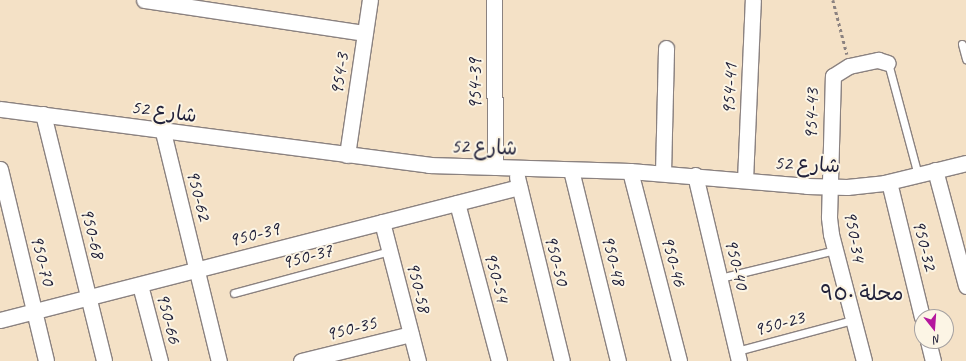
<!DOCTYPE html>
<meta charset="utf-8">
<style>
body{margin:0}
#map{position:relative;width:966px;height:361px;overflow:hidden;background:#f4e1c6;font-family:Caveat,"Playpen Sans Arabic",sans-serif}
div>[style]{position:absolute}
.path>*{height:2.5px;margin-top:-1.25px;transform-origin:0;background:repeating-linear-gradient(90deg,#8b8280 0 3px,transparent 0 6px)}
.roads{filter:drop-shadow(1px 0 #8b8280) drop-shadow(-1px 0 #8b8280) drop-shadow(0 1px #8b8280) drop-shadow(0 -1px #8b8280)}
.lane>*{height:7px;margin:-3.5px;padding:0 3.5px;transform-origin:3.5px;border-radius:3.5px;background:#fff}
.street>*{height:15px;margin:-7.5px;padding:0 7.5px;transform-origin:7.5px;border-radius:7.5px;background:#fff}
span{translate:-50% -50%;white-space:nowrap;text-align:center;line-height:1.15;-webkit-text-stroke:4px #fcf5e5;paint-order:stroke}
.street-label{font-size:20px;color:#22223b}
.neighbourhood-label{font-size:21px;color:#22223b}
.north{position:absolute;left:914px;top:309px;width:40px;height:40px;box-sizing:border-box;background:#fcf5e5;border:1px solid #a5a1a1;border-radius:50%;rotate:163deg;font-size:11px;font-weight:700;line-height:16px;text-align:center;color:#22223b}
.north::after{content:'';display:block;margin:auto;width:14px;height:18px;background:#b5179e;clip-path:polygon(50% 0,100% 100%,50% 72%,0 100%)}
</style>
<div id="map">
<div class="path">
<i style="left:833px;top:0;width:56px;rotate:75.5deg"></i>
</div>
<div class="roads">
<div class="lane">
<i style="left:962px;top:44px;width:16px;rotate:75deg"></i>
<i style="left:888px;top:63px;width:116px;rotate:75deg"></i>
<i style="left:720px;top:278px;width:118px;rotate:-13.7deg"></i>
<i style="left:234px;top:293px;width:162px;rotate:-15.1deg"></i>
<i style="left:737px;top:351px;width:120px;rotate:-15deg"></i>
</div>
<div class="street">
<i style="left:144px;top:0;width:223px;rotate:8.5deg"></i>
<i style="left:494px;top:0;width:167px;rotate:89.7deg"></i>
<i style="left:0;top:109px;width:433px;rotate:7.4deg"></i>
<i style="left:429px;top:165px;width:201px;rotate:1.7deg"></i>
<i style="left:630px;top:171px;width:178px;rotate:4.8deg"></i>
<i style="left:807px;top:186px;width:40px;rotate:1.4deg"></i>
<i style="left:847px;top:187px;width:37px;rotate:-6deg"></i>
<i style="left:884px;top:183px;width:84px;rotate:-13.7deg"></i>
<i style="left:43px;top:114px;width:254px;rotate:76.1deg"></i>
<i style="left:163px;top:132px;width:236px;rotate:76.3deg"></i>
<i style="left:347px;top:155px;width:157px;rotate:-81.6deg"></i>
<i style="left:0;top:169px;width:197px;rotate:76.5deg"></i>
<i style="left:571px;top:170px;width:197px;rotate:76.2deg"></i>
<i style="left:935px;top:170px;width:120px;rotate:75deg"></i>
<i style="left:630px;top:171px;width:196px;rotate:75.5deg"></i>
<i style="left:663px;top:173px;width:125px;rotate:-88.6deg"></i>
<i style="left:695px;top:175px;width:191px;rotate:76.7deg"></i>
<i style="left:517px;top:177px;width:189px;rotate:76.3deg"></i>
<i style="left:745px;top:180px;width:180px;rotate:-87.5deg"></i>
<i style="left:889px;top:182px;width:139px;rotate:76.3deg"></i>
<i style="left:457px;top:203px;width:163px;rotate:75.1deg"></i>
<i style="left:382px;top:222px;width:144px;rotate:75.5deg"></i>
<i style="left:140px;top:285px;width:79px;rotate:75.3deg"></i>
<i style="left:0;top:320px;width:536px;rotate:-14.37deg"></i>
<i style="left:928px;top:341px;width:21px;rotate:76deg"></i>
<i style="left:301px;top:361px;width:113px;rotate:-13.8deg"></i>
<i style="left:864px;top:361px;width:131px;rotate:-104.6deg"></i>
<i style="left:831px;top:234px;width:17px;rotate:-97deg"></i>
<i style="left:829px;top:217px;width:141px;rotate:-88.4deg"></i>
<i style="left:833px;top:76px;width:19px;rotate:-32deg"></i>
<i style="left:849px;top:66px;width:30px;rotate:-12deg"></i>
<i style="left:878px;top:60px;width:10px;rotate:17deg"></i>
</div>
</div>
<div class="street-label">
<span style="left:339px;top:74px;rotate:-81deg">954-3</span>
<span style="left:474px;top:84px;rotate:-90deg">954-39</span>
<span style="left:729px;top:89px;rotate:-87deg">954-41</span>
<span style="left:164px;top:111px;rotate:8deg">شارع 52</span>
<span style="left:811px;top:114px;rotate:-88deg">954-43</span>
<span style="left:484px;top:147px;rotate:2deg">شارع 52</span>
<span style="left:807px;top:164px;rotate:3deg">شارع 52</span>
<span style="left:199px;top:195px;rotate:76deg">950-62</span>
<span style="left:93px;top:233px;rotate:76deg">950-68</span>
<span style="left:254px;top:234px;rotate:-14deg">950-39</span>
<span style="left:855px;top:236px;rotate:80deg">950-34</span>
<span style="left:925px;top:245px;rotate:76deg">950-32</span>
<span style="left:307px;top:256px;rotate:-15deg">950-37</span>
<span style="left:43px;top:260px;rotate:76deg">950-70</span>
<span style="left:557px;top:260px;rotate:76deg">950-50</span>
<span style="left:614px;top:260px;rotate:76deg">950-48</span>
<span style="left:674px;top:261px;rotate:75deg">950-46</span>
<span style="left:737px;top:264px;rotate:77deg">950-40</span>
<span style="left:497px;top:277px;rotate:75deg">950-54</span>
<span style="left:419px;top:287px;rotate:76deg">950-58</span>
<span style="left:169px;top:318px;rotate:76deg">950-66</span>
<span style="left:779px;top:323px;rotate:-15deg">950-23</span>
<span style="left:351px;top:328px;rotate:-14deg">950-35</span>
</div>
<div class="neighbourhood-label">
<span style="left:862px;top:293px">محلة ٩٥٠</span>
</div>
<div class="north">N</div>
</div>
